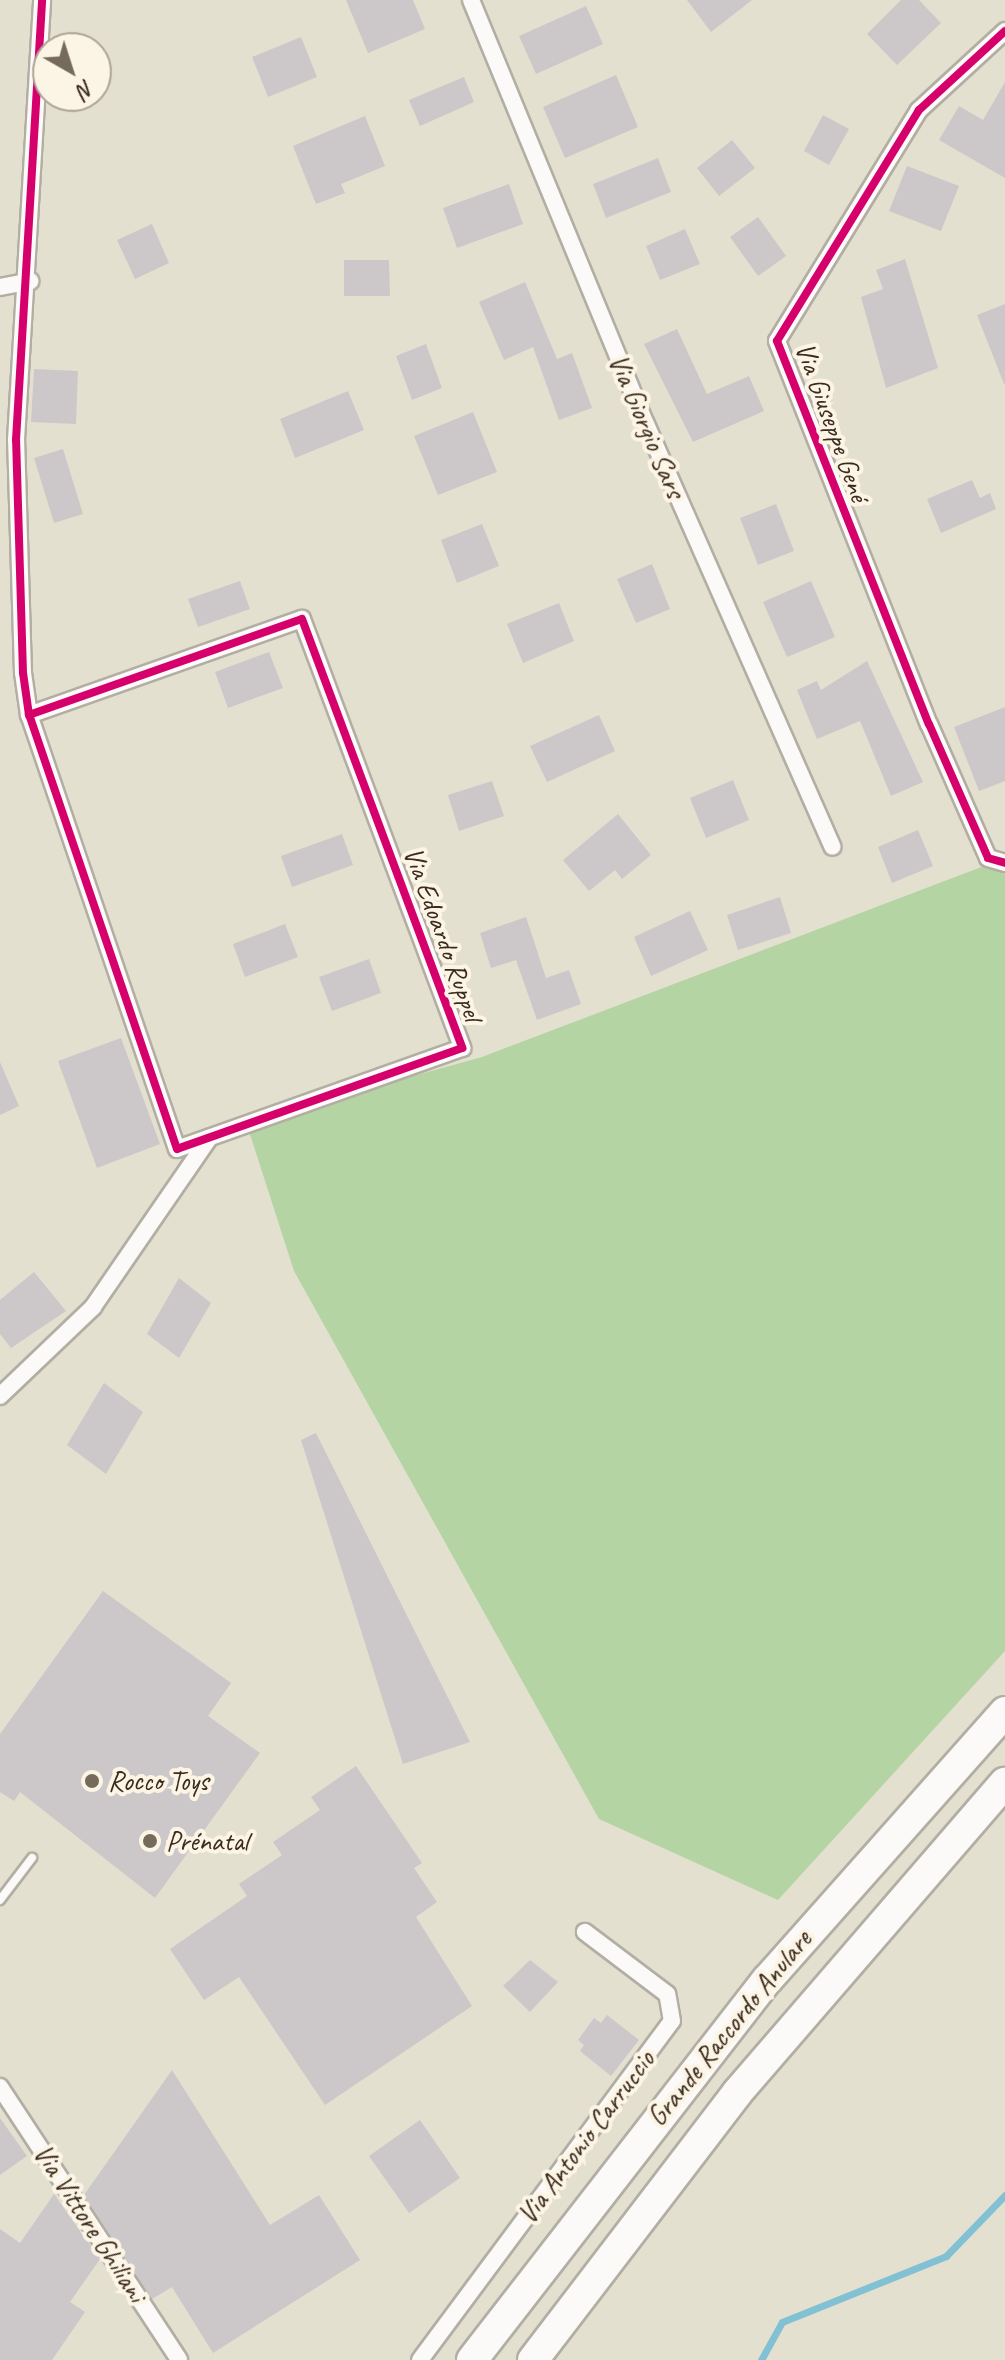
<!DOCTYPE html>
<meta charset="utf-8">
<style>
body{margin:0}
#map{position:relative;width:1005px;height:2360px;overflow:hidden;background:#e4e0d0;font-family:Caveat,sans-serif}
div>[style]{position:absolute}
.green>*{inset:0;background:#b4d4a3}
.stream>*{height:7px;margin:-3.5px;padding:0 3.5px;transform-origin:3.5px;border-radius:3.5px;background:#82c0d4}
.building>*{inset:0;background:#ccc7c9}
.roads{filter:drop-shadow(2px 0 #b2aea3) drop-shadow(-2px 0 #b2aea3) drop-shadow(0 2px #b2aea3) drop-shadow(0 -2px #b2aea3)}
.lane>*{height:8px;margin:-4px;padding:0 4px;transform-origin:4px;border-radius:4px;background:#fbfaf8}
.street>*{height:16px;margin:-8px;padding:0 8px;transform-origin:8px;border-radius:8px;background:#fbfaf8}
.highway>*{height:30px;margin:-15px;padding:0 15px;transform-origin:15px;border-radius:15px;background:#fbfaf8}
.cycleway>*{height:8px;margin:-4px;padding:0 4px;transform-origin:4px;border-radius:4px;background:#d6006c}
.dots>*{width:22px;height:22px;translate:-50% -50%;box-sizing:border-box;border:4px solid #fcf5e5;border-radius:50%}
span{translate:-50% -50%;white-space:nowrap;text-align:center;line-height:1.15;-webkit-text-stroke:8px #fcf5e5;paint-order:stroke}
.street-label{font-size:28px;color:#3b2a1e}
.poi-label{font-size:28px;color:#3b2a1e}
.left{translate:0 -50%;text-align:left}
.north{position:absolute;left:32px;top:32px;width:80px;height:80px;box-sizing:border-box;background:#fcf5e5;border:2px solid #afa495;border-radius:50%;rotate:141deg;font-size:22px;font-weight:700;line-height:32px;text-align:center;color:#3b2a1e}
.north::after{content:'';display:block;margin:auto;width:28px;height:36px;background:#766a5c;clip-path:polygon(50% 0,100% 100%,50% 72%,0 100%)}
</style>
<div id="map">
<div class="green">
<i style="clip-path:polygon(1005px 858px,1005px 1651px,778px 1900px,599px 1819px,294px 1271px,246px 1122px,482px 1057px)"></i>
</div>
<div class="stream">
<i style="left:761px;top:2360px;width:43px;rotate:-61.1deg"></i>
<i style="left:782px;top:2322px;width:177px;rotate:-21.9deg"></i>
<i style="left:946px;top:2256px;width:85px;rotate:-46deg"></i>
</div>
<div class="building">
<i style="clip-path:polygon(346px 0,413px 0,425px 29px,368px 53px)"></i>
<i style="clip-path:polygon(687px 0,752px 0,711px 32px)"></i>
<i style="clip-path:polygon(901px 0,919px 0,941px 23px,897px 65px,867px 34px)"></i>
<i style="clip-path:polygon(586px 6px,603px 44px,536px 74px,519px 36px)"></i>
<i style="clip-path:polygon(301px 37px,317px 77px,268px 97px,252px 57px)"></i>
<i style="clip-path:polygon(616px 75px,638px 127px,565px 158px,543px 107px)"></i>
<i style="clip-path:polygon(464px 77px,474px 102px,420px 126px,409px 100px)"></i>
<i style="clip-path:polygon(1005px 82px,1005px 178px,939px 140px,959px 106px,983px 120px)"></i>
<i style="clip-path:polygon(823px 115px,849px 129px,829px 165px,804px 151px)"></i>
<i style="clip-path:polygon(365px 116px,385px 166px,341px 184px,345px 193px,316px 204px,293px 146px)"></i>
<i style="clip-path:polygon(732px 140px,755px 168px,719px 196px,697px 168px)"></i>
<i style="clip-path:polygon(658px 158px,671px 192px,606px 218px,593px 184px)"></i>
<i style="clip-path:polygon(907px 166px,959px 186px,941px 231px,889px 211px)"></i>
<i style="clip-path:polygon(509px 184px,523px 224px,457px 248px,443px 208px)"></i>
<i style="clip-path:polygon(758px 217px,786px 256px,758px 276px,730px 237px)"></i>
<i style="clip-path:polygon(152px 224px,169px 263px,135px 279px,117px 240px)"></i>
<i style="clip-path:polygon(685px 229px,700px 264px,660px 280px,646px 246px)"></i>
<i style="clip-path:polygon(905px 259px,938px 368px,886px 388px,861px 297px,883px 289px,876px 270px)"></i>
<i style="clip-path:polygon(344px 260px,389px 260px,390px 296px,344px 296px)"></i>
<i style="clip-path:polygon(525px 282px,557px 359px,572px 353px,592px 408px,559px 420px,533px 347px,504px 360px,479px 302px)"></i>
<i style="clip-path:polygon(1005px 304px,1005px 384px,1004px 384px,977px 315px)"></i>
<i style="clip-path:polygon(677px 329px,707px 394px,749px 376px,764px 411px,693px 442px,644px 344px)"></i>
<i style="clip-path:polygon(426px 344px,442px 388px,412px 400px,396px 356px)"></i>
<i style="clip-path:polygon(34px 369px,78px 371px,76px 424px,31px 422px)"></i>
<i style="clip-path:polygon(348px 391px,364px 430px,295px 458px,280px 419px)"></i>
<i style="clip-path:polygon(473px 412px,497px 472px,438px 495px,414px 436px)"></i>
<i style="clip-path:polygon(63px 449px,83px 514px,54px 523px,34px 458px)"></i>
<i style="clip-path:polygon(972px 480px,980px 498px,990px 493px,996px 509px,941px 533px,927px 499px)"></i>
<i style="clip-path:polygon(776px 504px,794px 551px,758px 565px,740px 518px)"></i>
<i style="clip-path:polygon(482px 524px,499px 566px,457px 583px,441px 540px)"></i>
<i style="clip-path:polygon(652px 564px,670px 609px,636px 623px,617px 579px)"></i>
<i style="clip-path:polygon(240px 581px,250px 609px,198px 627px,188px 599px)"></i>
<i style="clip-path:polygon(811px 581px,835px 637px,787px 657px,763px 602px)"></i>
<i style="clip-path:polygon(559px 603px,574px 641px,523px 663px,507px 624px)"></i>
<i style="clip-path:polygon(269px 652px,283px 688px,228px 708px,215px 672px)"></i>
<i style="clip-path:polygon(867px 661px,923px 782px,891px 796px,860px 721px,817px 739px,797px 690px,817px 681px,821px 690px)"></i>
<i style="clip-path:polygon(1005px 707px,1005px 781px,979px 791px,954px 727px)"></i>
<i style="clip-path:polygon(599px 715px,615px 751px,547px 782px,530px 746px)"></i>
<i style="clip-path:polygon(733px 780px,749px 820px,706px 838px,690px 798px)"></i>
<i style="clip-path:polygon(492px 781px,504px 816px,459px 831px,448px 795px)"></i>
<i style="clip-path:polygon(618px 814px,651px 855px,622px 879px,615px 870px,589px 891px,563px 860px)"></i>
<i style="clip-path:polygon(918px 830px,933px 866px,892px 883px,878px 847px)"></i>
<i style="clip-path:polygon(342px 834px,353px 865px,292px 887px,281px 856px)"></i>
<i style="clip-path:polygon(780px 897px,791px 933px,738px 950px,727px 915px)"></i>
<i style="clip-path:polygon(690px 911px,708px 950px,651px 976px,634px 937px)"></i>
<i style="clip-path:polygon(526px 917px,546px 978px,569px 970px,581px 1004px,537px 1020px,516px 960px,491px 968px,480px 933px)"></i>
<i style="clip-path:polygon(285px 924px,298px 957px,245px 977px,233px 944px)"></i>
<i style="clip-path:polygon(369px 959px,381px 993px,332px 1011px,319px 977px)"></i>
<i style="clip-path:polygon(121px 1038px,160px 1144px,97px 1168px,58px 1061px)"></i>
<i style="clip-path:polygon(0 1062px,19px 1106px,0 1115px)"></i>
<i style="clip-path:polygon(34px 1272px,66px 1311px,11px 1348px,0 1334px,0 1300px)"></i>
<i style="clip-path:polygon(179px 1278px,211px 1303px,179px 1358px,147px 1334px)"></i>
<i style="clip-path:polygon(104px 1383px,143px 1412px,106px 1474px,67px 1445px)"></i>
<i style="clip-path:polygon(316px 1433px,470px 1742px,403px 1764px,301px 1440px)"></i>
<i style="clip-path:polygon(103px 1591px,231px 1683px,208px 1716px,260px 1753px,155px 1898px,20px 1792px,14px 1801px,0 1792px,0 1734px)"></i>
<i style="clip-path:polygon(356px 1766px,422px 1863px,414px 1868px,437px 1902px,416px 1917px,472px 2006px,325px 2105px,239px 1977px,204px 2000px,170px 1949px,247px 1896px,239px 1884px,282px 1855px,273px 1842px,320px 1810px,311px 1797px)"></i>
<i style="clip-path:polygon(530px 1960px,558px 1982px,530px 2012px,503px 1986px)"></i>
<i style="clip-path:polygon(607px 2015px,639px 2040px,611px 2076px,580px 2051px,584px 2045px,578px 2040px,594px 2018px,601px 2023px)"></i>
<i style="clip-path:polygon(172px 2070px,270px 2225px,319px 2195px,360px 2260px,213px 2353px,172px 2287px,152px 2299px,84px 2195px)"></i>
<i style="clip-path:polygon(0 2118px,27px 2156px,0 2175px)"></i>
<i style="clip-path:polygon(420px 2120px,460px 2178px,409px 2213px,369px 2156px)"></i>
<i style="clip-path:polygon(54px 2194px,100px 2259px,70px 2302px,85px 2312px,52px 2360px,0 2360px,0 2229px,20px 2243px)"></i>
</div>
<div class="roads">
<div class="lane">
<i style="left:0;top:1900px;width:53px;rotate:-52.7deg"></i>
</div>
<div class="street">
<i style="left:471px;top:0;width:459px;rotate:67.6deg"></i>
<i style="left:646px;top:424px;width:462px;rotate:66.2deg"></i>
<i style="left:1005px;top:31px;width:117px;rotate:137.4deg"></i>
<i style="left:919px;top:110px;width:271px;rotate:121.6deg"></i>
<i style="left:777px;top:341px;width:412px;rotate:68.4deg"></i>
<i style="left:929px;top:724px;width:146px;rotate:66.2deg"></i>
<i style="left:988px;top:858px;width:18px;rotate:16deg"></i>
<i style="left:0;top:287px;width:31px;rotate:-11deg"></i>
<i style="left:29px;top:715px;width:289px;rotate:-19.4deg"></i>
<i style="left:302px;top:619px;width:458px;rotate:69.5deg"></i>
<i style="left:462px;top:1048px;width:302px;rotate:160.5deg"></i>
<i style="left:177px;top:1149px;width:459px;rotate:-108.8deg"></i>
<i style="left:29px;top:715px;width:42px;rotate:-98.1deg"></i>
<i style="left:23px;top:673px;width:233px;rotate:-91.7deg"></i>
<i style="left:16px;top:440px;width:441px;rotate:-86.6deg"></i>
<i style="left:0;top:1396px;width:129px;rotate:-43.7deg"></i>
<i style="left:93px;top:1307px;width:205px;rotate:-55.5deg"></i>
<i style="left:0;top:2087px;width:326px;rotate:56.7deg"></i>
<i style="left:420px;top:2360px;width:422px;rotate:-53.4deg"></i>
<i style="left:672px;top:2021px;width:27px;rotate:-100deg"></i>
<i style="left:667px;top:1994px;width:103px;rotate:-142.9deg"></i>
</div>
<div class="highway">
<i style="left:472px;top:2360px;width:482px;rotate:-52.2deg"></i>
<i style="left:768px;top:1979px;width:357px;rotate:-48.4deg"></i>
<i style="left:533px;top:2360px;width:336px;rotate:-52.6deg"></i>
<i style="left:737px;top:2093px;width:410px;rotate:-49.2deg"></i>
</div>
</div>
<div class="cycleway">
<i style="left:1005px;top:31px;width:117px;rotate:137.4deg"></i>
<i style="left:919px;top:110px;width:271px;rotate:121.6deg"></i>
<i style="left:777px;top:341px;width:412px;rotate:68.4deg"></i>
<i style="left:929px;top:724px;width:146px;rotate:66.2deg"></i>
<i style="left:988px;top:858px;width:18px;rotate:16deg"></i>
<i style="left:29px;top:715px;width:289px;rotate:-19.4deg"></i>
<i style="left:302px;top:619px;width:458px;rotate:69.5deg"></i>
<i style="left:462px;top:1048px;width:302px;rotate:160.5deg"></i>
<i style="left:177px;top:1149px;width:459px;rotate:-108.8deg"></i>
<i style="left:29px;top:715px;width:42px;rotate:-98.1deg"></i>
<i style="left:23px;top:673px;width:233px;rotate:-91.7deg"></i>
<i style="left:16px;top:440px;width:441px;rotate:-86.6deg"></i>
</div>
<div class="dots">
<i style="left:92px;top:1781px;background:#766a5c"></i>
<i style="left:150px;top:1841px;background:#766a5c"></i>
</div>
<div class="street-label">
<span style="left:832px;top:422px;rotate:70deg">Via Giuseppe Gené</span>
<span style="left:647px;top:426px;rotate:67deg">Via Giorgio Sars</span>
<span style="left:443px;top:934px;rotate:70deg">Via Edoardo Ruppel</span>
<span style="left:729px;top:2028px;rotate:-51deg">Grande Raccordo Anulare</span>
<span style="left:586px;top:2137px;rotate:-53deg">Via Antonio Carruccio</span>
<span style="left:90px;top:2223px;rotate:57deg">Via Vittore Ghiliani</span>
</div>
<div class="poi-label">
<span class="left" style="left:108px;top:1781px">Rocco Toys</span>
<span class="left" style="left:166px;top:1841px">Prénatal</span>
</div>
<div class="north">N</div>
</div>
